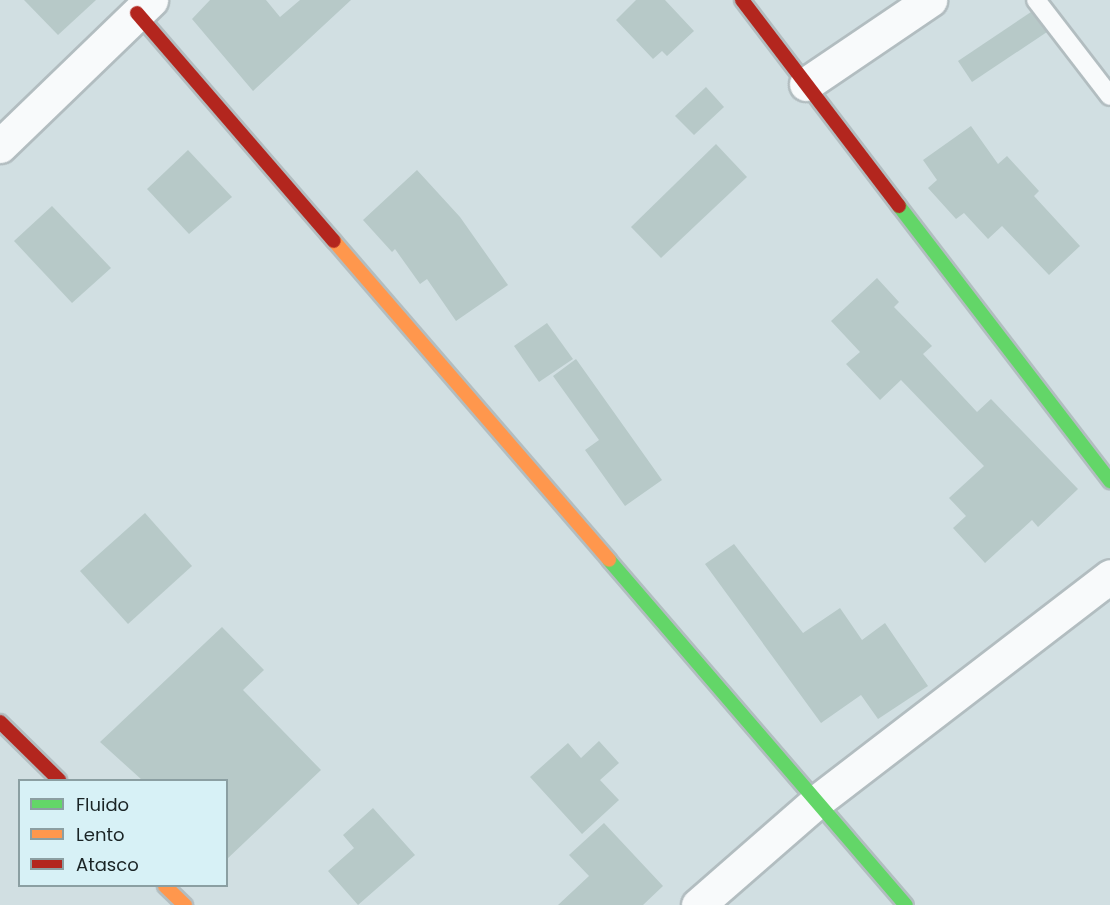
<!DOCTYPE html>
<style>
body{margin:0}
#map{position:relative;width:1110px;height:905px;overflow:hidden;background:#d1dfe2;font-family:Poppins,sans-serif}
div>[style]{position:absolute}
.building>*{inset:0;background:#b7c9c8}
.roads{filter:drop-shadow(2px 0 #b2bdc0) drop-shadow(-2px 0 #b2bdc0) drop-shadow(0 2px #b2bdc0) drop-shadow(0 -2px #b2bdc0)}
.lane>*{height:18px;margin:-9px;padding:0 9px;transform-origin:9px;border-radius:9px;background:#f8fafb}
.street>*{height:33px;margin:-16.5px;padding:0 16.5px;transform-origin:16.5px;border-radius:16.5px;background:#f8fafb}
.fast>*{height:14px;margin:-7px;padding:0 7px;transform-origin:7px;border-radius:7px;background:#63d668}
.slow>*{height:14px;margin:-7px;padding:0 7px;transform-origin:7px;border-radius:7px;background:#ff974d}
.jam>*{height:14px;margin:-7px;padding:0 7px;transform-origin:7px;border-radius:7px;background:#b3261e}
span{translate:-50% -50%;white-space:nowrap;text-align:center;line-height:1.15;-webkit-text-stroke:6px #d7f1f6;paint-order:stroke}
.legend{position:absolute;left:18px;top:779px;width:210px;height:108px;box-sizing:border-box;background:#d7f1f6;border:2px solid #8b9fa2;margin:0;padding:8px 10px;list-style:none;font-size:18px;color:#1a2425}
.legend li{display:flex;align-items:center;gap:12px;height:30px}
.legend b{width:30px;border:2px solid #8b9fa2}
</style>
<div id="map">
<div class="building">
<i style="clip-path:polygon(24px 0,96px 0,58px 35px)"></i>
<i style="clip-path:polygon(210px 0,266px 0,280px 17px,300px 0,351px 0,253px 91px,192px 19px)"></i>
<i style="clip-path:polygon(636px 0,665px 0,694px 31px,667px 56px,662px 51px,653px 59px,616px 20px)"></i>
<i style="clip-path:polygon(1031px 12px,1047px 32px,972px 82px,958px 61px)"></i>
<i style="clip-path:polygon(706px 87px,724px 107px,694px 135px,675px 116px)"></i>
<i style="clip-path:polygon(971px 126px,998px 164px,1007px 156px,1039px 191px,1034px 196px,1080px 246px,1049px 275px,1002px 226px,988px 239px,964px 213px,956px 219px,928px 188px,937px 180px,923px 160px)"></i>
<i style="clip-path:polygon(716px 144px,747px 177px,661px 258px,631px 227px)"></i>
<i style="clip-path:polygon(188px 150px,232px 197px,189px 234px,147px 189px)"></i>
<i style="clip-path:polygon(417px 170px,460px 217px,508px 285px,456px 321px,427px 279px,420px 284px,395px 249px,392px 252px,363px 220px)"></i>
<i style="clip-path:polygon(52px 206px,111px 268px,72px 303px,14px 241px)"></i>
<i style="clip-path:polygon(877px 278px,899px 302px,894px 307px,932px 346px,923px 354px,977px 412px,991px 399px,1078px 489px,1038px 527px,1032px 520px,985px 563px,953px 528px,966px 516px,949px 498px,984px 466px,901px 380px,880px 400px,846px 364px,860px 352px,831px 321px)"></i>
<i style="clip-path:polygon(547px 323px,573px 359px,539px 382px,514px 346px)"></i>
<i style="clip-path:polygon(576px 359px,662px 480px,625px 506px,585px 450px,599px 440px,553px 376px)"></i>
<i style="clip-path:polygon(145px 513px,192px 566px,128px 624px,80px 571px)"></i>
<i style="clip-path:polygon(734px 544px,803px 633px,840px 608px,862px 640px,885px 623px,928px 686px,878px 719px,861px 695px,821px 723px,705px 564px)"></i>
<i style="clip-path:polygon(222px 627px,264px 670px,243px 690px,321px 770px,226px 860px,226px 780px,142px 780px,100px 742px)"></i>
<i style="clip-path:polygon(599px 741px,619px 763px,600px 780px,619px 800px,582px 834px,530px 777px,568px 743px,581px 758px)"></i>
<i style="clip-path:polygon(373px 808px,415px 855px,358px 905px,328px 871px,354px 848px,343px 835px)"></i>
<i style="clip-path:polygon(604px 823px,663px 886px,643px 905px,558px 905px,589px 876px,569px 855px)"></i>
</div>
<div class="roads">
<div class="lane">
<i style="left:1036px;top:0;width:121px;rotate:52.4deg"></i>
</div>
<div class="street">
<i style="left:806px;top:84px;width:150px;rotate:-34.1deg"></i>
<i style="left:0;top:146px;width:210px;rotate:-44deg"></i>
<i style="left:698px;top:905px;width:157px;rotate:-41.1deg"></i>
<i style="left:816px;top:802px;width:371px;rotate:-37.5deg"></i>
</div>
<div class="fast">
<i style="left:899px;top:206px;width:347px;rotate:52.5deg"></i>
<i style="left:609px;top:560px;width:455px;rotate:49.3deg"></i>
</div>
<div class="slow">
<i style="left:334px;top:241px;width:421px;rotate:49.2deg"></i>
<i style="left:165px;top:886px;width:28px;rotate:44deg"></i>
</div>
<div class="jam">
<i style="left:742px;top:0;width:259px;rotate:52.7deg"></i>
<i style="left:137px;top:13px;width:301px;rotate:49.2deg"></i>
<i style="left:0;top:722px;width:83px;rotate:44.5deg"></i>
</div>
</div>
<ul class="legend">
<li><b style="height:8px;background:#63d668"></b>Fluido</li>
<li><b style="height:8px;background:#ff974d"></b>Lento</li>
<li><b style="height:8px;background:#b3261e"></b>Atasco</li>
</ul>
</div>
